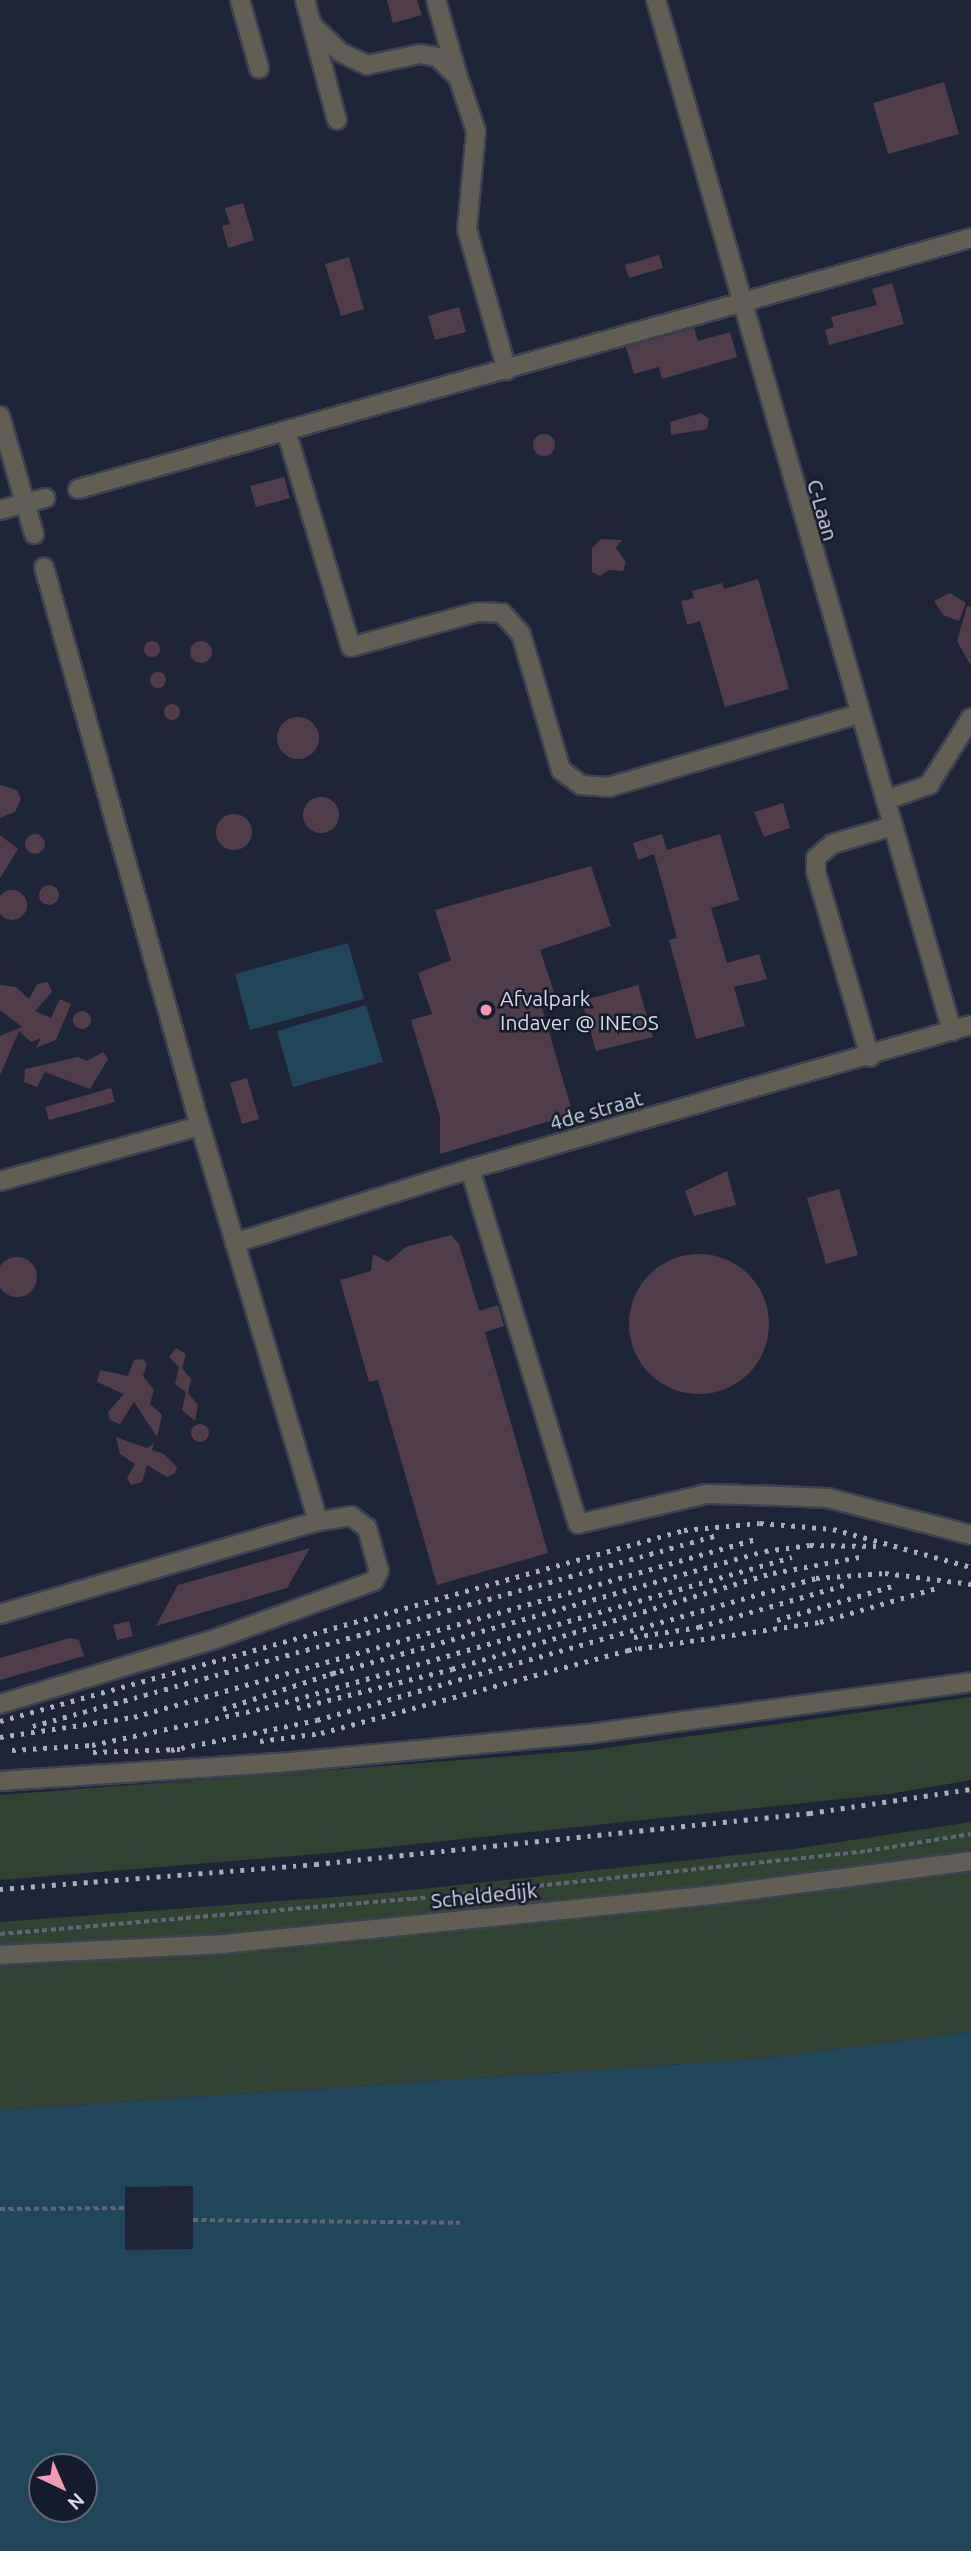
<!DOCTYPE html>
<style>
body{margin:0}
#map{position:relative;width:971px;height:2551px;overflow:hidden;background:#1f2536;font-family:Ubuntu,sans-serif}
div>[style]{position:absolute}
.green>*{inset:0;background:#324232}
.water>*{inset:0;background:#224559}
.pier>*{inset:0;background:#1f2536}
.building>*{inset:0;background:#503d4a}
.round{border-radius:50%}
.path>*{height:3.5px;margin-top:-1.75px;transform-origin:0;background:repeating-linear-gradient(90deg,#616675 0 5px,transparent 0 8.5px)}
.roads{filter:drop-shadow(2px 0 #3c4252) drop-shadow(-2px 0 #3c4252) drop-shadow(0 2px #3c4252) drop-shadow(0 -2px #3c4252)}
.minor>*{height:18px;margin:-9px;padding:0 9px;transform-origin:9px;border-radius:9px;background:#615e54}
.rail>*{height:5px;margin-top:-2.5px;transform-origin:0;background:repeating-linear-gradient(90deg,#aaafbc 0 3.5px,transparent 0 10.5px)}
.dots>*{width:19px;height:19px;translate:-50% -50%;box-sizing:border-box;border:4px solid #161c2c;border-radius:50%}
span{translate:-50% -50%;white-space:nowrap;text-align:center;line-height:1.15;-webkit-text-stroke:5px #161c2c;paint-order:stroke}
.street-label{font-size:21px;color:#d4d9e4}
.poi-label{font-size:21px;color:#d4d9e4}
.left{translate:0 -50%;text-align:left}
.north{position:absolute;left:28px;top:2453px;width:70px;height:70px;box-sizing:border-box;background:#161c2c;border:2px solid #626876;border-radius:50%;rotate:136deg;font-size:19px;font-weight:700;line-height:28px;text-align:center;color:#d4d9e4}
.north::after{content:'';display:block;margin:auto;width:24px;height:32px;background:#f09ab6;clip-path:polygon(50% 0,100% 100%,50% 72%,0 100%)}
</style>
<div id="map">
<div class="green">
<i style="clip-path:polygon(971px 1697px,971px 1780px,889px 1794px,330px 1853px,0 1880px,0 1795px,592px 1750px)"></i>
<i style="clip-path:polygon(971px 1822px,971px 2032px,759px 2059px,0 2110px,0 1922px,375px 1894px,793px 1849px)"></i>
</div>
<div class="water">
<i style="clip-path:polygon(348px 943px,364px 999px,250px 1030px,235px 974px)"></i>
<i style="clip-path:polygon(366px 1005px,383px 1062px,293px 1087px,277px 1031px)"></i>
<i style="clip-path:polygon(evenodd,971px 2032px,971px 2551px,0 2551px,0 2110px,759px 2059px,971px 2032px,42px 2467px,84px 2467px,84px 2509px,42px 2509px,42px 2467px)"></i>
</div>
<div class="pier">
<i style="clip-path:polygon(193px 2186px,193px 2249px,125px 2250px,125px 2187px)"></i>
</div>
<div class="building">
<i style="clip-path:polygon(387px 0,417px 0,422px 15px,393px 23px)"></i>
<i style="clip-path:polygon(944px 82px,959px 134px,888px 154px,873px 103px)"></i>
<i style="clip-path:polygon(243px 203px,254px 240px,228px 248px,222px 226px,230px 224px,225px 208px)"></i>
<i style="clip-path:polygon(659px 255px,663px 268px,629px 278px,625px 265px)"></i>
<i style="clip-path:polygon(349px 257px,364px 309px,341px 316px,325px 264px)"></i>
<i style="clip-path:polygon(892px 283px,904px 324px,829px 345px,825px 330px,834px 327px,831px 317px,877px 305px,872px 289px)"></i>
<i style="clip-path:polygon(459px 307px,466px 332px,435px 340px,428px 316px)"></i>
<i style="clip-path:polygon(694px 328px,698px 341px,730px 332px,737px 357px,662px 379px,659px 367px,634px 374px,626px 347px)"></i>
<i style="clip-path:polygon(701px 413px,709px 419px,707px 429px,671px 435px,670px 422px)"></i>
<i class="round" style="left:533px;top:434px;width:22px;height:22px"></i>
<i style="clip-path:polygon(284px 477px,290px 498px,256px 507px,250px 486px)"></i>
<i style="clip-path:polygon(601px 539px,622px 540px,616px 548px,626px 562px,623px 571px,609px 570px,600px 576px,592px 572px,592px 548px)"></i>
<i style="clip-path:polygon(758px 579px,789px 689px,725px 707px,700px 621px,687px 625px,681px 601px,694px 598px,692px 591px,722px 583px,724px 589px)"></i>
<i style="clip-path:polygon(950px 593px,966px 603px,959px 621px,943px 615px,934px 601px)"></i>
<i style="clip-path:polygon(967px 606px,971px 607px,971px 666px,957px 641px)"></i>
<i class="round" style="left:190px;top:641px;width:22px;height:22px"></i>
<i class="round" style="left:144px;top:641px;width:16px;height:16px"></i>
<i class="round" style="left:150px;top:672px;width:16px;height:16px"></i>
<i class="round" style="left:164px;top:704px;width:16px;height:16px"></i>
<i class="round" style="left:277px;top:717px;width:42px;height:42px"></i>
<i style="clip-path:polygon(0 785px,17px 790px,21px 799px,15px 812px,0 818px)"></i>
<i class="round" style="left:303px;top:797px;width:36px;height:36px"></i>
<i style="clip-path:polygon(783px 803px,790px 828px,764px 837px,754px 812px)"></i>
<i class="round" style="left:216px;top:814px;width:36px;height:36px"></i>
<i style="clip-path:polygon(662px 834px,667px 850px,720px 834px,739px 900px,711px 908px,727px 963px,759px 954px,767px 979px,734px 987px,745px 1026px,696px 1039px,669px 940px,677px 938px,654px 854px,638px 860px,633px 843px)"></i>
<i class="round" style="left:25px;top:834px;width:20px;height:20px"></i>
<i style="clip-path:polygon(0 835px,18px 849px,0 878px)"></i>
<i style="clip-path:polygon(591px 866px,611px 926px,540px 950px,557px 1001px,541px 1005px,573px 1114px,440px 1154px,440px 1116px,411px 1020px,432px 1014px,418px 973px,451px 960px,435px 910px)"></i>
<i class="round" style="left:39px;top:885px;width:20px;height:20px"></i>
<i class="round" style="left:-3px;top:890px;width:30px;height:30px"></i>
<i style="clip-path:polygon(48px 982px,52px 992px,35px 1011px,51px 1018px,60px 999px,71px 1004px,56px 1040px,36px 1048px,41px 1038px,31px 1042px,19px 1031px,0 1075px,0 1036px,22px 1027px,0 1010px,0 985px,16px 987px,29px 999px,37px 984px)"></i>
<i style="clip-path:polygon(638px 985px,653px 1037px,596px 1051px,582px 1001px)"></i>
<i class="round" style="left:73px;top:1011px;width:18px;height:18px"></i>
<i style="clip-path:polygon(103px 1052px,108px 1059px,90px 1089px,45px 1072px,37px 1087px,24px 1082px,25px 1069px,78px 1057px,87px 1061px)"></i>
<i style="clip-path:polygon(247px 1078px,259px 1119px,242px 1124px,230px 1083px)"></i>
<i style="clip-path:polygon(111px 1088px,115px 1102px,49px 1120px,45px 1107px)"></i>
<i style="clip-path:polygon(727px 1171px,736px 1205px,694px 1216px,685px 1191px)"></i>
<i style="clip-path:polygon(839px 1189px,858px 1255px,826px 1264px,807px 1198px)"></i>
<i style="clip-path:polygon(451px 1235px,459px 1244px,479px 1311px,498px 1305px,504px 1326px,485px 1332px,548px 1553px,437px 1585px,378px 1380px,369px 1382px,340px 1280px,371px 1271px,373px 1254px,388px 1262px,406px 1247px)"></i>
<i class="round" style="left:629px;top:1254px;width:140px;height:140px"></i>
<i class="round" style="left:-3px;top:1257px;width:40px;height:40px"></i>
<i style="clip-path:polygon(176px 1348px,186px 1354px,182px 1368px,191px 1379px,188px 1393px,198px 1405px,195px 1421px,182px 1410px,186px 1392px,175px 1384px,179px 1367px,169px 1357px)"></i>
<i style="clip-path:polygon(143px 1359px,147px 1364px,143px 1376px,154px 1390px,150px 1404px,162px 1415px,157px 1437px,134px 1402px,120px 1424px,110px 1420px,108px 1412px,124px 1394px,97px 1382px,100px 1370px,128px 1376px,134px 1360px)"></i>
<i class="round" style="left:191px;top:1424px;width:18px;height:18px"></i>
<i style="clip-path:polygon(116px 1437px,147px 1448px,154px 1443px,152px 1450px,164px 1454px,177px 1467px,175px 1473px,167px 1477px,147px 1465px,142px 1482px,131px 1485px,127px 1478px,135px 1464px,120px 1454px)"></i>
<i style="clip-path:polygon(310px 1548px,287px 1588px,156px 1626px,178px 1585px)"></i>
<i style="clip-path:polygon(129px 1621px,133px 1636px,117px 1640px,113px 1625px)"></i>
<i style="clip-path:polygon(70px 1638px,79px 1640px,84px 1656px,0 1680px,0 1658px)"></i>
</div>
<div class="path">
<i style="left:0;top:1934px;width:413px;rotate:-4.9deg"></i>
<i style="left:412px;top:1899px;width:458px;rotate:-6deg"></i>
<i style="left:867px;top:1851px;width:105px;rotate:-9.3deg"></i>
<i style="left:0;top:2209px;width:125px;rotate:-0.5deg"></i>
<i style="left:193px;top:2220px;width:267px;rotate:0.6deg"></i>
</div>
<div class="roads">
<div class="minor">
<i style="left:240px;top:0;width:71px;rotate:74.4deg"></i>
<i style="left:305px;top:0;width:124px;rotate:75.1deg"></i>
<i style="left:436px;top:0;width:80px;rotate:74.1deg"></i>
<i style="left:656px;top:0;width:1073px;rotate:73.98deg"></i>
<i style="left:313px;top:26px;width:37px;rotate:44deg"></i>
<i style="left:340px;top:52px;width:30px;rotate:26deg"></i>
<i style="left:367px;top:65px;width:54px;rotate:-11.7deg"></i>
<i style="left:420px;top:54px;width:17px;rotate:10deg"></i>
<i style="left:437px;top:57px;width:29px;rotate:44deg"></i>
<i style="left:458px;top:77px;width:57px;rotate:71.6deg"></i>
<i style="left:476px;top:131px;width:98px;rotate:95.2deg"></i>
<i style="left:467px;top:229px;width:147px;rotate:74.2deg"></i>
<i style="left:0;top:416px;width:123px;rotate:73.9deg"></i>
<i style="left:287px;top:434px;width:222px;rotate:73.3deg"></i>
<i style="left:351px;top:647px;width:131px;rotate:-15.5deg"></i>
<i style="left:477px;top:612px;width:25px;rotate:2deg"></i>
<i style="left:502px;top:613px;width:28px;rotate:48deg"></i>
<i style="left:521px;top:634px;width:142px;rotate:73.6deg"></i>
<i style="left:561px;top:770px;width:25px;rotate:37deg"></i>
<i style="left:581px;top:785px;width:28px;rotate:4deg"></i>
<i style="left:609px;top:787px;width:259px;rotate:-16.3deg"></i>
<i style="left:78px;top:489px;width:928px;rotate:-15.7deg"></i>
<i style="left:0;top:510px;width:47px;rotate:-14.9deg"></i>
<i style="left:886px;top:800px;width:46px;rotate:-19.2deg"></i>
<i style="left:929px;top:785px;width:79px;rotate:-57.9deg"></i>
<i style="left:870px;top:1057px;width:193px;rotate:-106.3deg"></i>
<i style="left:816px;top:872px;width:14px;rotate:-90deg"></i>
<i style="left:816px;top:858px;width:21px;rotate:-41deg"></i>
<i style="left:832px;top:844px;width:64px;rotate:-16.4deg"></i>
<i style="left:470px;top:1169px;width:371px;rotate:73.1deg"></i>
<i style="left:578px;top:1524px;width:132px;rotate:-13.1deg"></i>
<i style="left:707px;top:1494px;width:73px;rotate:1.6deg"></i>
<i style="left:780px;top:1496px;width:48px;rotate:2.4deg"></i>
<i style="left:828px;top:1498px;width:148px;rotate:14.5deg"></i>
<i style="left:0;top:1181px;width:207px;rotate:-15.4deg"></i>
<i style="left:200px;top:1126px;width:580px;rotate:-105.59deg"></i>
<i style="left:235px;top:1243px;width:246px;rotate:-17.5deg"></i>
<i style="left:470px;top:1169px;width:521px;rotate:-16.04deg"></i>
<i style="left:0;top:1614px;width:331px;rotate:-16.3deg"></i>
<i style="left:318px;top:1521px;width:412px;rotate:-106.6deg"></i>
<i style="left:0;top:1704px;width:228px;rotate:-16.8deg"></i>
<i style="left:218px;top:1638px;width:166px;rotate:-20.1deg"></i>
<i style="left:374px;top:1581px;width:11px;rotate:-63deg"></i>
<i style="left:379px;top:1571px;width:45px;rotate:-105.6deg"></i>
<i style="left:367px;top:1528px;width:20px;rotate:-143deg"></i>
<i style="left:351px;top:1516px;width:33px;rotate:171deg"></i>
<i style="left:0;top:1781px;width:280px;rotate:-3.7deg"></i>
<i style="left:279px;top:1763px;width:310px;rotate:-5.4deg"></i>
<i style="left:588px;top:1734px;width:387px;rotate:-7.7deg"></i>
<i style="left:0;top:1955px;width:223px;rotate:-2.8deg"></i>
<i style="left:223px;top:1944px;width:493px;rotate:-5.7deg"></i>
<i style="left:714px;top:1895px;width:259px;rotate:-7.5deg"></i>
</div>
</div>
<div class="rail">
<i style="left:777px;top:1620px;width:124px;rotate:-16.4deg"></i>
<i style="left:634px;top:1637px;width:66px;rotate:-8.7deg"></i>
<i style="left:699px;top:1627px;width:155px;rotate:-16.1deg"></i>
<i style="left:628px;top:1650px;width:194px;rotate:-8.3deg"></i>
<i style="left:820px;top:1622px;width:122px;rotate:-16.2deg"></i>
<i style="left:330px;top:1674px;width:452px;rotate:-15.8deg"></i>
<i style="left:765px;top:1551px;width:45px;rotate:-7.6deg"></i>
<i style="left:810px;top:1545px;width:66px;rotate:0.9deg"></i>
<i style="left:297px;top:1708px;width:160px;rotate:-14.1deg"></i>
<i style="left:452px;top:1669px;width:335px;rotate:-16.7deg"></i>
<i style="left:773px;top:1573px;width:94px;rotate:-10.5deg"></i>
<i style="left:223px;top:1709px;width:122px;rotate:-18.1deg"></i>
<i style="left:0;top:1721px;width:710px;rotate:-15.6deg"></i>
<i style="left:684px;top:1530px;width:76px;rotate:-5.3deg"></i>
<i style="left:760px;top:1523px;width:73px;rotate:4.7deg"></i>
<i style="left:833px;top:1529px;width:143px;rotate:15.4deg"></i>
<i style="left:33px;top:1726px;width:711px;rotate:-15.58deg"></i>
<i style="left:0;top:1737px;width:135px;rotate:-8.5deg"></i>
<i style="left:134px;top:1717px;width:647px;rotate:-15.97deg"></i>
<i style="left:260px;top:1741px;width:62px;rotate:-7.5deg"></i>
<i style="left:321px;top:1733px;width:327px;rotate:-15.1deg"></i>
<i style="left:12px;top:1750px;width:80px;rotate:-3.6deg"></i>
<i style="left:92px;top:1745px;width:177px;rotate:-12.1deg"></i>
<i style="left:265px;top:1708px;width:548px;rotate:-15.99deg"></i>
<i style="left:171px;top:1750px;width:149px;rotate:-11.6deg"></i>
<i style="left:317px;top:1720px;width:519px;rotate:-15.88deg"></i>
<i style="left:816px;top:1578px;width:69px;rotate:-4.1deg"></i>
<i style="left:885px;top:1573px;width:87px;rotate:7.3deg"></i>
<i style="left:93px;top:1752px;width:87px;rotate:-2deg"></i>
<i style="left:0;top:1889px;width:317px;rotate:-4.5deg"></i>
<i style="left:316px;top:1864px;width:497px;rotate:-5.9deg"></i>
<i style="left:810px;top:1813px;width:163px;rotate:-8.5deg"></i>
</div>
<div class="dots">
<i style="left:486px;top:1010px;background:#f09ab6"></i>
</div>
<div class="street-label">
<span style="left:823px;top:510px;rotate:74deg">C-Laan</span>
<span style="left:596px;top:1110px;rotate:-16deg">4de straat</span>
<span style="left:484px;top:1895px;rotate:-6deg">Scheldedijk</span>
</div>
<div class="poi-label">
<span class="left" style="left:500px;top:1010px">Afvalpark<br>Indaver @ INEOS</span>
</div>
<div class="north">N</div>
</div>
